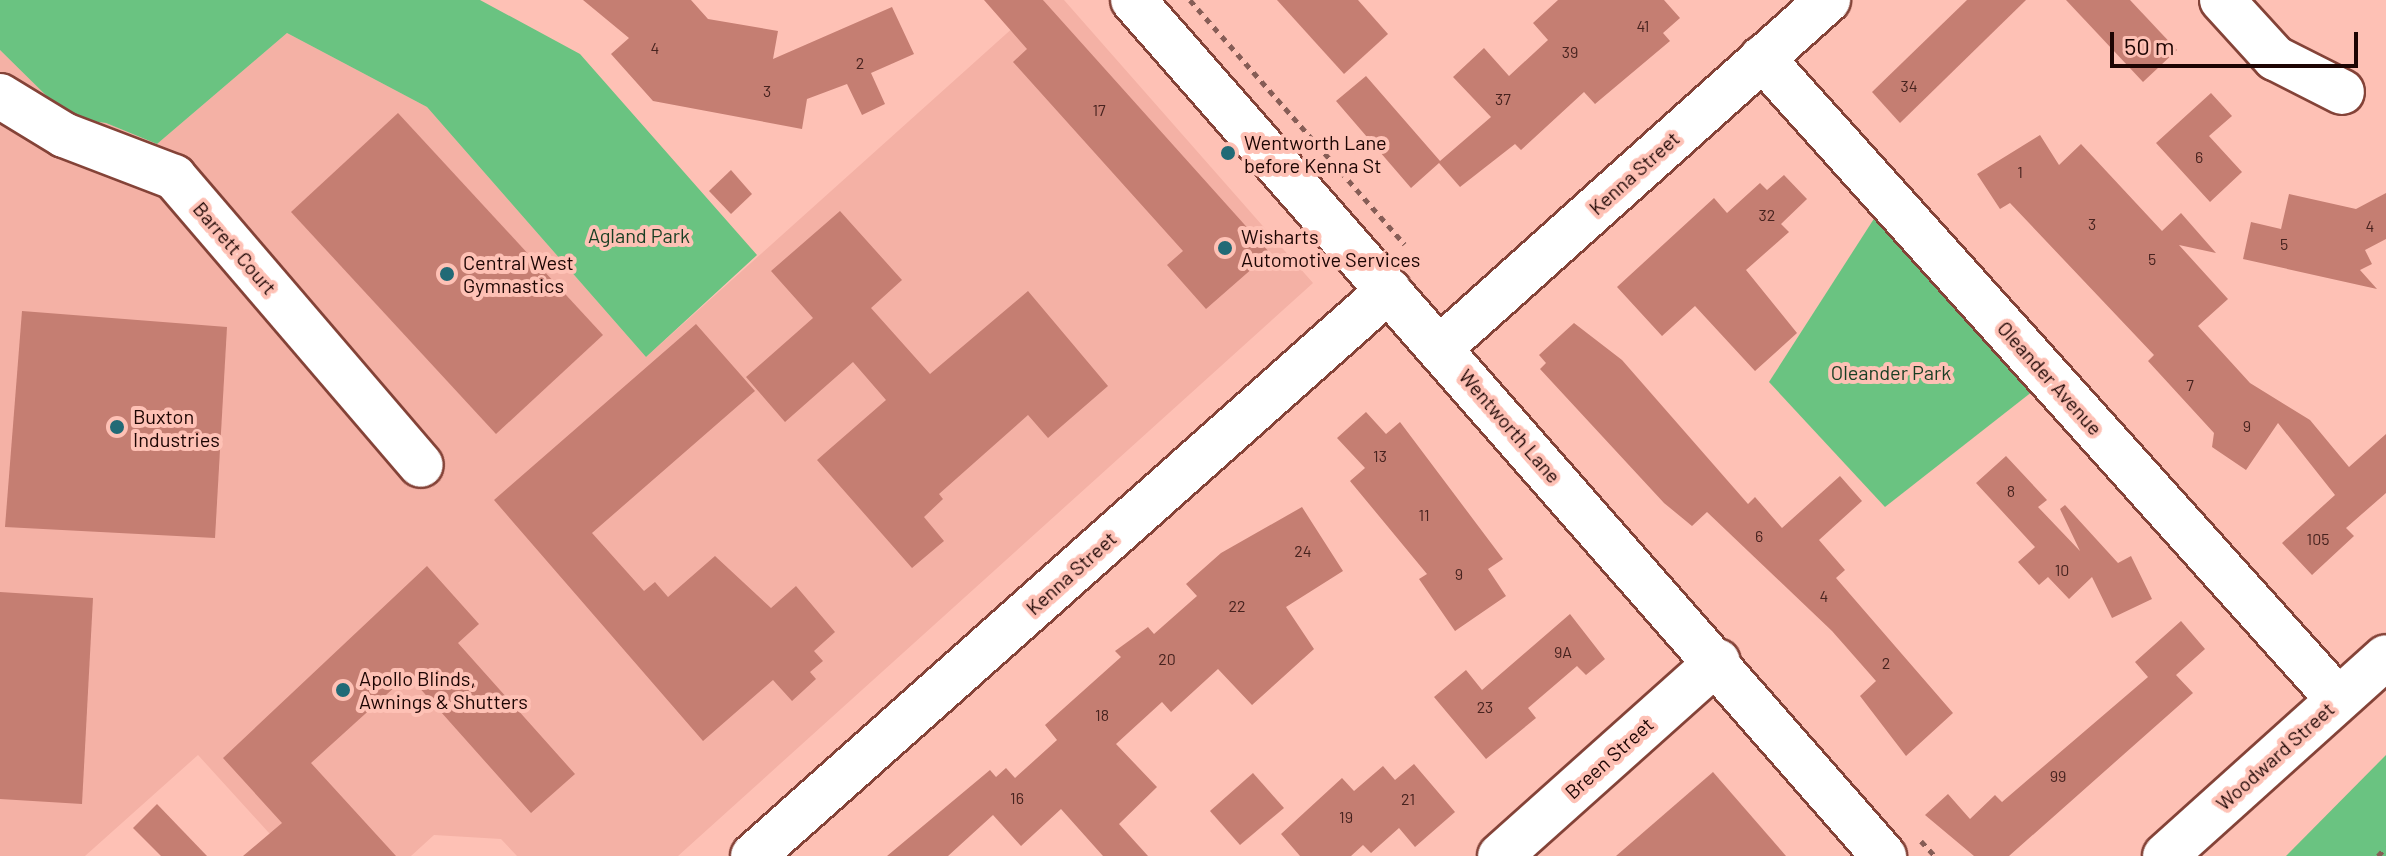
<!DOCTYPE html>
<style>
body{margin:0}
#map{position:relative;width:2386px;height:856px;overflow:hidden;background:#fec1b5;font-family:Barlow,sans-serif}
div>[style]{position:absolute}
.built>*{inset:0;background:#f4b1a5}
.green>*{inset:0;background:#6ac381}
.building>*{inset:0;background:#c57e72}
.path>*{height:5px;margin-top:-2.5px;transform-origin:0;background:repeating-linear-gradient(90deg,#865d56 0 6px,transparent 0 12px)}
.roads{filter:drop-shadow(2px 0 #844338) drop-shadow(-2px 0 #844338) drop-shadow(0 2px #844338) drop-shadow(0 -2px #844338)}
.minor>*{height:44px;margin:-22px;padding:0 22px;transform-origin:22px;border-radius:22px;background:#fff}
.dots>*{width:22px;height:22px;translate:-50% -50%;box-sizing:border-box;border:4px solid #fec1b5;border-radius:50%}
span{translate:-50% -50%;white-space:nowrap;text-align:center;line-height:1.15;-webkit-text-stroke:8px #fec1b5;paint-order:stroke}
.number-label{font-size:16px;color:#47231f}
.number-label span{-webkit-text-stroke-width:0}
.poi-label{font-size:20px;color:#1d0503}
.left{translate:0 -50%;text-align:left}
.street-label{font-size:20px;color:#1d0503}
.park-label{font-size:20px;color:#183e23}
.scale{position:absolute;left:2110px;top:32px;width:248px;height:36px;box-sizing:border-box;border:4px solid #1d0503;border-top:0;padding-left:10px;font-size:24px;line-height:28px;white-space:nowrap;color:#1d0503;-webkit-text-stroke:6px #fec1b5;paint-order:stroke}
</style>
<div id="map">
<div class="built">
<i style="clip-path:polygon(1044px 0,1064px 0,1313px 283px,678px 856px,517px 856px,501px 839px,434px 835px,411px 856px,290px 856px,198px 755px,85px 856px,0 856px,0 50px,69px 118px,106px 123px,157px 144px,287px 33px,427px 107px,646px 357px)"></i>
</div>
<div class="green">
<i style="clip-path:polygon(0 0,480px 0,580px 54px,757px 255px,646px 357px,427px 107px,287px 33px,157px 144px,106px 123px,69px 118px,0 50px)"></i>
<i style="clip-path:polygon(1877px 214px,2037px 388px,1885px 507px,1769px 382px)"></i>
<i style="clip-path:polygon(2386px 755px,2386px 856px,2286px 856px)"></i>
</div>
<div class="building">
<i style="clip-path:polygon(583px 0,691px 0,708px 19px,778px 31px,773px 59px,892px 7px,914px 54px,871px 73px,885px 104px,862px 115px,847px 84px,807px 99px,802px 129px,653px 101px,611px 54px,629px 38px)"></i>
<i style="clip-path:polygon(984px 0,1043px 0,1270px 253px,1206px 309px,1167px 265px,1183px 251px,1013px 62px,1027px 49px)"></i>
<i style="clip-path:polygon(1277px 0,1358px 0,1388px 34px,1344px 74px)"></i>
<i style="clip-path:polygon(1558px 0,1664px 0,1680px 18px,1663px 33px,1670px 41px,1595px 104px,1584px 92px,1521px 150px,1515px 144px,1460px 187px,1439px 163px,1411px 188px,1336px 101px,1366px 76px,1440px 161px,1491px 117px,1453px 77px,1484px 48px,1509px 76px,1548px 40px,1533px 23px)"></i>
<i style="clip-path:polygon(1967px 0,2026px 0,1900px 123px,1872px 92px)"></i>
<i style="clip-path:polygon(2066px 0,2130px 0,2177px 50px,2143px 82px)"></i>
<i style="clip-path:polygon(2211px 93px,2232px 116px,2209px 136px,2242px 172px,2210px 202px,2156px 143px)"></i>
<i style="clip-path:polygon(398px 113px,603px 335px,496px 434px,291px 212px)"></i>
<i style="clip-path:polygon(2040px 135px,2059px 165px,2081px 144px,2162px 231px,2181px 213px,2216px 253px,2179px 245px,2228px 299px,2198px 326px,2250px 383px,2310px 420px,2349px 467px,2386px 434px,2386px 493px,2346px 528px,2354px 536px,2312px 575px,2282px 543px,2335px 495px,2278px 423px,2246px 470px,2212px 447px,2214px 433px,2148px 361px,2154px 355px,2010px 203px,2000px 209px,1977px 174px)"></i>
<i style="clip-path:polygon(731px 170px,752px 194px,731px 214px,709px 191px)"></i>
<i style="clip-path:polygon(1784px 175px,1807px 199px,1781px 224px,1789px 232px,1746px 270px,1797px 333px,1755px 371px,1695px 306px,1662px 336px,1617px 287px,1714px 198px,1727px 213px,1760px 183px,1767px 190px)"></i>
<i style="clip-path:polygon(2386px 193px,2386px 239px,2365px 250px,2372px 264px,2360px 270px,2377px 289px,2243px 259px,2251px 222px,2281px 229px,2289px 194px,2356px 209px)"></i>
<i style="clip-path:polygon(840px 211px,902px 280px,871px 308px,930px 374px,1028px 291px,1108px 386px,1048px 438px,1028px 415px,939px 494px,943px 499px,924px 517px,944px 541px,912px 568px,817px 460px,886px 400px,853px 362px,785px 422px,746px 377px,813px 318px,771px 271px)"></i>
<i style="clip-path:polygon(22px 311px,227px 327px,215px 538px,5px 527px)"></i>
<i style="clip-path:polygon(1574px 323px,1622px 360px,1748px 504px,1755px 497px,1782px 528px,1840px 476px,1862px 501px,1819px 540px,1845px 570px,1836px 578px,1953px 713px,1906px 756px,1860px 696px,1876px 681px,1832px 631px,1707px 512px,1692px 526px,1664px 503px,1540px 369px,1546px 363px,1539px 355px)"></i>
<i style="clip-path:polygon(696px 324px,755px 391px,592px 533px,644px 591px,655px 582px,668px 597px,715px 556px,771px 608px,796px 586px,835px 632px,814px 651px,823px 661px,810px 672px,816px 679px,792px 701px,773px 680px,703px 741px,494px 500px)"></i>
<i style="clip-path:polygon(1366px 412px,1386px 434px,1400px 422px,1503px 559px,1488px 569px,1506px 596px,1455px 631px,1419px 579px,1427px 574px,1350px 481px,1365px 468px,1337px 438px)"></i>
<i style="clip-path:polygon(2006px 456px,2047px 500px,2038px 507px,2080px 551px,2060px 509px,2065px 505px,2118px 563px,2131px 556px,2152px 599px,2112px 618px,2092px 577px,2069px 599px,2048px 577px,2039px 585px,2018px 562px,2035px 547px,1976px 483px)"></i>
<i style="clip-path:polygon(1302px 507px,1343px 571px,1286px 607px,1314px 649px,1252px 705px,1218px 669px,1171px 712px,1162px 702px,1116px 744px,1157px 787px,1119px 824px,1148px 856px,1103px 856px,1061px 809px,1021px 846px,993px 815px,948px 856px,887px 856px,990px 770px,996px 777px,1006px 768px,1015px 778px,1057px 740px,1045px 725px,1121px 657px,1115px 651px,1148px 627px,1154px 634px,1197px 596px,1186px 584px,1221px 553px)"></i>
<i style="clip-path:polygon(427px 566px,479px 624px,458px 643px,575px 774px,531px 813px,408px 675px,311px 763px,396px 856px,243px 856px,282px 823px,223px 758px)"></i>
<i style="clip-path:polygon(0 592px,93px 598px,82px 804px,0 799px)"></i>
<i style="clip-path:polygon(1570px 614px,1605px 659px,1586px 675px,1577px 666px,1528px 708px,1536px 718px,1486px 759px,1434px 697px,1466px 670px,1482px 690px)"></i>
<i style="clip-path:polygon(2181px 621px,2205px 649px,2176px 675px,2193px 693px,2009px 856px,1974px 856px,1925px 815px,1948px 794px,1970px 819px,1995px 795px,2002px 802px,2148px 677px,2135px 662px)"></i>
<i style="clip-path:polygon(1414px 764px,1455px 812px,1415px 847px,1399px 828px,1371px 853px,1363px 845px,1351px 856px,1300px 856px,1281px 834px,1342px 778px,1354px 791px,1383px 766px,1395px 780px)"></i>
<i style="clip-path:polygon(1713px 772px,1786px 856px,1616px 856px)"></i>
<i style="clip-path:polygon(1253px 773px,1284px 808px,1240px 845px,1210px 811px)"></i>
<i style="clip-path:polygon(157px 804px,207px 856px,161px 856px,133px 828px)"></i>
</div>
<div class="path">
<i style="left:1190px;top:0;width:325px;rotate:48.7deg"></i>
<i style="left:1921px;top:841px;width:21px;rotate:47deg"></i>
<i style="left:2378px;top:856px;width:12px;rotate:-48deg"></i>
</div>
<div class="roads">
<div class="minor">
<i style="left:1133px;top:0;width:1139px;rotate:48.74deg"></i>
<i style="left:2222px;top:0;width:79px;rotate:47.6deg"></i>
<i style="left:2275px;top:58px;width:75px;rotate:26.9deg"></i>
<i style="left:1762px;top:58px;width:862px;rotate:48.06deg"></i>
<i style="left:0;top:96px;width:75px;rotate:31.4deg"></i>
<i style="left:64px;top:135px;width:118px;rotate:20.9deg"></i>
<i style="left:174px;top:177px;width:379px;rotate:49.4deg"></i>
<i style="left:1441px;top:347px;width:520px;rotate:-41.88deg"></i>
<i style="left:753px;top:856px;width:851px;rotate:-41.67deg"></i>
<i style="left:1500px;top:856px;width:292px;rotate:-41.8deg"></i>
<i style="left:2165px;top:856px;width:297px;rotate:-42deg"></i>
</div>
</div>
<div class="dots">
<i style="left:1228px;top:153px;background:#226a76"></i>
<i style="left:1225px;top:248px;background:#226a76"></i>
<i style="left:447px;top:274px;background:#226a76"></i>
<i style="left:117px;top:427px;background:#226a76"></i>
<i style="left:343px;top:690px;background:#226a76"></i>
</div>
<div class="number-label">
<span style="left:1643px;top:26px">41</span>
<span style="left:655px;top:48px">4</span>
<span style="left:1570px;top:52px">39</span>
<span style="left:860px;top:63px">2</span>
<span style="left:1909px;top:86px">34</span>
<span style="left:767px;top:91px">3</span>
<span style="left:1503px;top:99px">37</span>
<span style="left:1099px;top:110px">17</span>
<span style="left:2199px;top:157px">6</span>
<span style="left:2020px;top:172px">1</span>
<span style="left:1767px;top:215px">32</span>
<span style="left:2092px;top:224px">3</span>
<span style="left:2370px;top:226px">4</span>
<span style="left:2284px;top:244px">5</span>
<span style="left:2152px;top:259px">5</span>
<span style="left:2190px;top:385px">7</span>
<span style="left:2247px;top:426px">9</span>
<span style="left:1380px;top:456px">13</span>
<span style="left:2011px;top:491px">8</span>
<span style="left:1424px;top:515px">11</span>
<span style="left:1759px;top:536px">6</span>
<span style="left:2318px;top:539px">105</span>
<span style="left:1303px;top:551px">24</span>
<span style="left:2062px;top:570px">10</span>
<span style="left:1459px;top:574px">9</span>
<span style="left:1824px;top:596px">4</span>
<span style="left:1237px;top:606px">22</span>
<span style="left:1563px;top:652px">9A</span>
<span style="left:1167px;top:659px">20</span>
<span style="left:1886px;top:663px">2</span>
<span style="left:1485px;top:707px">23</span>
<span style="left:1102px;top:715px">18</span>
<span style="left:2058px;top:776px">99</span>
<span style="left:1017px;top:798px">16</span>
<span style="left:1408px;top:799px">21</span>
<span style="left:1346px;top:817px">19</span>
</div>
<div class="poi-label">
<span class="left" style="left:1244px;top:154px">Wentworth Lane<br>before Kenna St</span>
<span class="left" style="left:1241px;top:248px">Wisharts<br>Automotive Services</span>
<span class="left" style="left:463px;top:274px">Central West<br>Gymnastics</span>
<span class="left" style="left:133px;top:428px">Buxton<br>Industries</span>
<span class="left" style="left:359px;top:690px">Apollo Blinds,<br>Awnings &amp; Shutters</span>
</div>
<div class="street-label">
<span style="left:1634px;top:173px;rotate:-42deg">Kenna Street</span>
<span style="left:235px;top:248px;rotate:49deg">Barrett Court</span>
<span style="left:2050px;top:378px;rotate:48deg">Oleander Avenue</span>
<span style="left:1510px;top:426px;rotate:49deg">Wentworth Lane</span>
<span style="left:1071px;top:573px;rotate:-42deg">Kenna Street</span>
<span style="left:2275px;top:756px;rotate:-42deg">Woodward Street</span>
<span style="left:1609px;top:758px;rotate:-42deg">Breen Street</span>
</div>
<div class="park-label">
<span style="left:639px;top:235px">Agland Park</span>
<span style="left:1891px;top:372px">Oleander Park</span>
</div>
<div class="scale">50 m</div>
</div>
